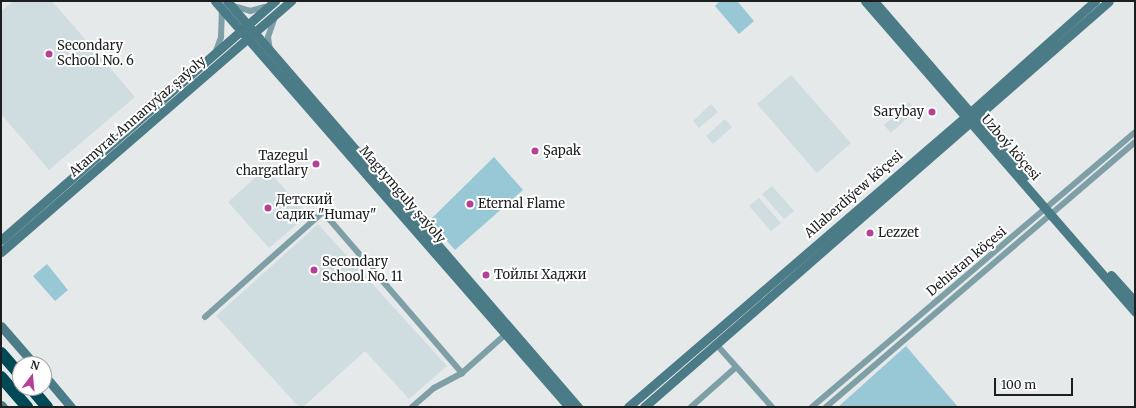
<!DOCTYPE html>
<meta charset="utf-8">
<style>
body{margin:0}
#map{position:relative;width:1136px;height:408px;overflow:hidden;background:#e5e9ea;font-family:Merriweather,serif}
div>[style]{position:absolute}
.built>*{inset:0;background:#d0dde0}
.green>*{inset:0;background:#98c8d5}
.street>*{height:6px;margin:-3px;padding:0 3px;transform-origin:3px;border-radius:3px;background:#7f9fa7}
.secondary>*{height:9px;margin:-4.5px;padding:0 4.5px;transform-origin:4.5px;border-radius:4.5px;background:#4a7b87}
.highway>*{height:12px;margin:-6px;padding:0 6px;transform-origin:6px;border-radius:6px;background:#014957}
.dots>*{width:11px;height:11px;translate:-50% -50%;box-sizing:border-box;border:2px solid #fff;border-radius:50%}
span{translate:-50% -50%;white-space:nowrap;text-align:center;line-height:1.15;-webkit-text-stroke:4px #fff;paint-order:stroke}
.poi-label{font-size:13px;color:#1d1e1f}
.left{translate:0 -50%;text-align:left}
.right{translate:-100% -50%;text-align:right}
.street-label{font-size:13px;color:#1d1e1f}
.frame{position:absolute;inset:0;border:2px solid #1d1e1f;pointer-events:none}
.north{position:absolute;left:12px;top:356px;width:40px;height:40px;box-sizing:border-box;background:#fff;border:1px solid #a5a5a5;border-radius:50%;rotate:16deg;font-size:11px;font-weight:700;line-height:16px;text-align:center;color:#1d1e1f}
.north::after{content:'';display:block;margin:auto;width:14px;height:18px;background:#b64097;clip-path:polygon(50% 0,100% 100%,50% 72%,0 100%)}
.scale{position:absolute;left:994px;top:378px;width:79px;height:18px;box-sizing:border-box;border:2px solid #1d1e1f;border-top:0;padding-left:5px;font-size:12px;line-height:14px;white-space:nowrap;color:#1d1e1f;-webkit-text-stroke:3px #fff;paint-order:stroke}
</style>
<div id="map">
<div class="built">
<i style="clip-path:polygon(13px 1px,52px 1px,135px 97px,49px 170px,1px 114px,1px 11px)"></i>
<i style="clip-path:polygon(791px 75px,851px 143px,817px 173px,757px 104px)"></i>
<i style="clip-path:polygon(909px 102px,916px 110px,891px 133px,884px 125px)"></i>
<i style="clip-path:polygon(711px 104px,718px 112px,699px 128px,693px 121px)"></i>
<i style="clip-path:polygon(725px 119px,732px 127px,713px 144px,706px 136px)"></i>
<i style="clip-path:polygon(266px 168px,308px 215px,269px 248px,228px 202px)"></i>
<i style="clip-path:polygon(772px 186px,794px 211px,784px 219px,762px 194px)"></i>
<i style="clip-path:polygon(759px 198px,781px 223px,771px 231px,749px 206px)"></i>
<i style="clip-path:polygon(318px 224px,447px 366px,409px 399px,365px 351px,303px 407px,299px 407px,216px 316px)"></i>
</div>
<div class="green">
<i style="clip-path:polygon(720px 1px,737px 1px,754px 21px,739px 34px,715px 6px)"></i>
<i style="clip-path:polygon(494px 157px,523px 190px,455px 250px,429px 221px)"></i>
<i style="clip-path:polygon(47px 264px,68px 290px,55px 301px,33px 276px)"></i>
<i style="clip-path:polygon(906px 346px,958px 407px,838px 407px)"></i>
</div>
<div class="street">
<i style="left:233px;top:6px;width:18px;rotate:16deg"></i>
<i style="left:250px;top:11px;width:15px;rotate:-16deg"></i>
<i style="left:270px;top:50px;width:13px;rotate:-99deg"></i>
<i style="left:268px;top:37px;width:21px;rotate:-71deg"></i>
<i style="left:216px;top:51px;width:15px;rotate:-70deg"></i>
<i style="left:221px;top:37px;width:27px;rotate:-88deg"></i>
<i style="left:205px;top:317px;width:158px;rotate:-41.7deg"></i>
<i style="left:323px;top:212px;width:213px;rotate:49.2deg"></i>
<i style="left:716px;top:344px;width:84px;rotate:48.4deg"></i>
<i style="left:412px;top:407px;width:29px;rotate:-41deg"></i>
<i style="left:434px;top:388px;width:32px;rotate:-28deg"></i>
<i style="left:462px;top:373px;width:59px;rotate:-41.6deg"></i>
<i style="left:691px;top:407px;width:60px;rotate:-41.6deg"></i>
<i style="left:812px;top:407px;width:424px;rotate:-40.4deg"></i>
<i style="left:826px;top:407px;width:407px;rotate:-40.6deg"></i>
</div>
<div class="secondary">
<i style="left:215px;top:1px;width:539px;rotate:48.91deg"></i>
<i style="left:227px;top:1px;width:537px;rotate:49.16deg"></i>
<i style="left:865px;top:1px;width:412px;rotate:49deg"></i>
<i style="left:874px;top:1px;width:231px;rotate:49.2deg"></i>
<i style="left:1px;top:240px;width:364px;rotate:-41.1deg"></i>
<i style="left:1px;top:252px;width:384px;rotate:-40.9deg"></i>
<i style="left:1111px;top:275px;width:36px;rotate:48deg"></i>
<i style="left:1px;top:326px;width:50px;rotate:49deg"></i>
<i style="left:44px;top:375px;width:42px;rotate:49.8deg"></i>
<i style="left:1px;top:405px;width:3px;rotate:45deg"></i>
<i style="left:628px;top:407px;width:446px;rotate:-40.7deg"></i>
<i style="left:966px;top:116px;width:173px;rotate:-41.7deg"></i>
<i style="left:644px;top:407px;width:617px;rotate:-41.12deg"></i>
</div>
<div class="highway">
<i style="left:1px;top:353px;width:29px;rotate:49deg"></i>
<i style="left:1px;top:377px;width:40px;rotate:49deg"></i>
<i style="left:31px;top:388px;width:25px;rotate:50deg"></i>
</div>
<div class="dots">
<i style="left:49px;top:54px;background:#b64097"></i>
<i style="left:932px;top:112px;background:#b64097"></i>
<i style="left:535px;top:151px;background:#b64097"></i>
<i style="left:316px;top:164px;background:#b64097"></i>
<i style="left:470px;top:204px;background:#b64097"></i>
<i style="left:268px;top:208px;background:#b64097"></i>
<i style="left:870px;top:233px;background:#b64097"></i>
<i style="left:314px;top:270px;background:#b64097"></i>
<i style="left:486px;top:275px;background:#b64097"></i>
</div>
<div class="poi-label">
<span class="left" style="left:57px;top:54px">Secondary<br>School No. 6</span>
<span class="right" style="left:924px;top:112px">Sarybay</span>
<span class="left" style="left:543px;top:151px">Şapak</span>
<span class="right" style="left:308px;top:164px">Tazegul<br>chargatlary</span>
<span class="left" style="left:276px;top:208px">Детский<br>садик "Humay"</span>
<span class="left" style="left:478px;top:204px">Eternal Flame</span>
<span class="left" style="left:878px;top:233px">Lezzet</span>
<span class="left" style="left:322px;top:270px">Secondary<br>School No. 11</span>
<span class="left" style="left:494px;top:275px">Тойлы Хаджи</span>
</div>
<div class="street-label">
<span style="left:138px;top:117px;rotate:-41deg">Atamyrat Annanyýaz şaýoly</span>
<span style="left:1010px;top:148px;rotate:49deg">Uzboý köçesi</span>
<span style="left:402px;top:195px;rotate:49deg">Magtymguly şaýoly</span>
<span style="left:854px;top:195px;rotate:-41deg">Allaberdiýew köçesi</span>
<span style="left:967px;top:262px;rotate:-40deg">Dehistan köçesi</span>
</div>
<div class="frame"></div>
<div class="north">N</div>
<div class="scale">100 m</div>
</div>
